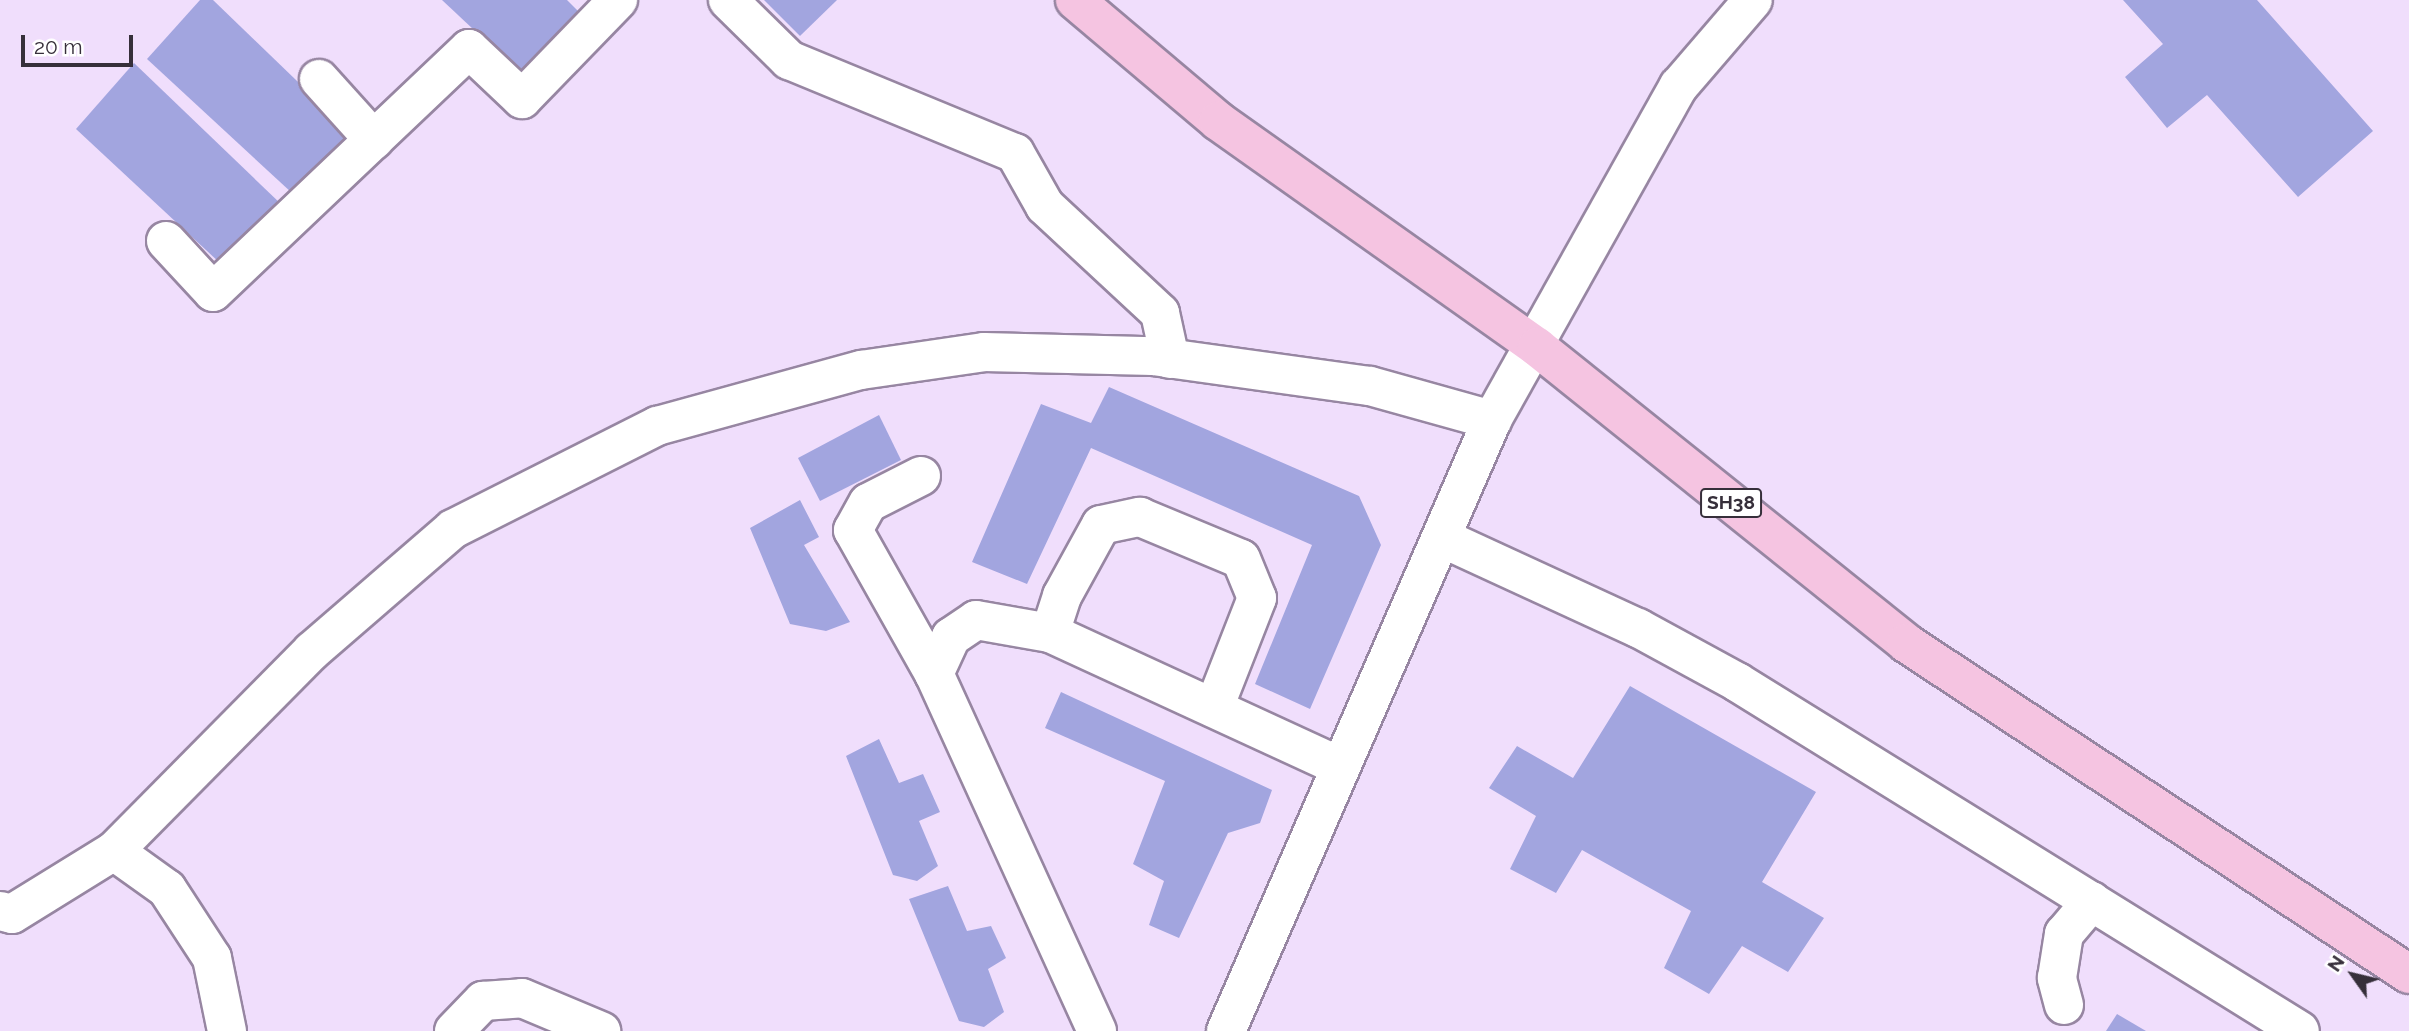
<!DOCTYPE html>
<style>
body{margin:0}
#map{position:relative;width:2409px;height:1031px;overflow:hidden;background:#f0defc;font-family:Raleway,sans-serif}
div>[style]{position:absolute}
.building>*{inset:0;background:#a2a5df}
.roads{filter:drop-shadow(2px 0 #9786a2) drop-shadow(-2px 0 #9786a2) drop-shadow(0 2px #9786a2) drop-shadow(0 -2px #9786a2)}
.minor>*{height:38px;margin:-19px;padding:0 19px;transform-origin:19px;border-radius:19px;background:#fff}
.primary>*{height:38px;margin:-19px;padding:0 19px;transform-origin:19px;border-radius:19px;background:#f5c4e1}
span{translate:-50% -50%;white-space:nowrap;text-align:center;line-height:1.15;-webkit-text-stroke:6px #fff;paint-order:stroke}
.shield-label span{padding:2px 5px;background:#fff;border:2px solid;border-radius:5px;-webkit-text-stroke-width:0}
.shield-label{font-size:19px;color:#362f3a;font-weight:700}
.north{position:absolute;left:2318px;top:940px;width:70px;height:70px;-webkit-text-stroke:5px #fff;paint-order:stroke;rotate:304deg;font-size:19px;font-weight:700;line-height:28px;text-align:center;color:#362f3a}
.north::after{content:'';display:block;margin:auto;width:24px;height:32px;background:#362f3a;clip-path:polygon(50% 0,100% 100%,50% 72%,0 100%)}
.scale{position:absolute;left:21px;top:35px;width:112px;height:32px;box-sizing:border-box;border:4px solid #362f3a;border-top:0;padding-left:9px;font-size:21px;line-height:24px;white-space:nowrap;color:#362f3a;-webkit-text-stroke:5px #fff;paint-order:stroke}
</style>
<div id="map">
<div class="building">
<i style="clip-path:polygon(200px 0,213px 0,353px 135px,292px 193px,147px 59px)"></i>
<i style="clip-path:polygon(442px 0,567px 0,581px 14px,520px 73px)"></i>
<i style="clip-path:polygon(764px 0,837px 0,800px 36px)"></i>
<i style="clip-path:polygon(2123px 0,2257px 0,2373px 131px,2298px 197px,2207px 95px,2167px 128px,2125px 77px,2163px 44px)"></i>
<i style="clip-path:polygon(134px 63px,282px 205px,221px 264px,76px 129px)"></i>
<i style="clip-path:polygon(1109px 387px,1359px 496px,1381px 545px,1310px 709px,1255px 684px,1312px 545px,1091px 448px,1027px 584px,972px 562px,1041px 404px,1091px 423px)"></i>
<i style="clip-path:polygon(879px 415px,901px 460px,820px 501px,798px 458px)"></i>
<i style="clip-path:polygon(800px 500px,819px 537px,804px 545px,850px 622px,826px 631px,790px 624px,750px 528px)"></i>
<i style="clip-path:polygon(1630px 686px,1816px 792px,1762px 882px,1824px 918px,1788px 972px,1742px 946px,1709px 994px,1664px 968px,1691px 911px,1582px 850px,1556px 893px,1510px 869px,1536px 816px,1489px 788px,1517px 746px,1573px 778px)"></i>
<i style="clip-path:polygon(1061px 692px,1272px 790px,1260px 823px,1228px 833px,1179px 938px,1149px 925px,1164px 881px,1133px 864px,1165px 781px,1045px 728px)"></i>
<i style="clip-path:polygon(879px 739px,899px 783px,923px 774px,940px 812px,919px 821px,938px 866px,917px 881px,893px 875px,846px 756px)"></i>
<i style="clip-path:polygon(948px 886px,967px 931px,991px 926px,1006px 958px,988px 969px,1004px 1012px,984px 1027px,959px 1021px,909px 899px)"></i>
<i style="clip-path:polygon(2117px 1014px,2146px 1031px,2106px 1031px)"></i>
</div>
<div class="roads">
<div class="minor">
<i style="left:728px;top:0;width:86px;rotate:44.5deg"></i>
<i style="left:789px;top:60px;width:244px;rotate:22.4deg"></i>
<i style="left:1015px;top:153px;width:61px;rotate:60.5deg"></i>
<i style="left:1045px;top:206px;width:157px;rotate:42.9deg"></i>
<i style="left:1160px;top:313px;width:47px;rotate:77.7deg"></i>
<i style="left:319px;top:79px;width:82px;rotate:48deg"></i>
<i style="left:166px;top:241px;width:69px;rotate:47.3deg"></i>
<i style="left:213px;top:292px;width:353px;rotate:-43.5deg"></i>
<i style="left:469px;top:49px;width:73px;rotate:43.3deg"></i>
<i style="left:522px;top:99px;width:138px;rotate:-45.9deg"></i>
<i style="left:921px;top:476px;width:59px;rotate:153deg"></i>
<i style="left:868px;top:503px;width:31px;rotate:119deg"></i>
<i style="left:853px;top:530px;width:165px;rotate:60.6deg"></i>
<i style="left:1442px;top:538px;width:216px;rotate:24.7deg"></i>
<i style="left:1638px;top:628px;width:113px;rotate:28.6deg"></i>
<i style="left:1737px;top:682px;width:662px;rotate:31.79deg"></i>
<i style="left:1050px;top:633px;width:39px;rotate:-72deg"></i>
<i style="left:1062px;top:596px;width:81px;rotate:-61.2deg"></i>
<i style="left:1101px;top:525px;width:40px;rotate:-12deg"></i>
<i style="left:1140px;top:517px;width:109px;rotate:22.6deg"></i>
<i style="left:1241px;top:559px;width:42px;rotate:67.7deg"></i>
<i style="left:1257px;top:598px;width:118px;rotate:111.4deg"></i>
<i style="left:114px;top:851px;width:65px;rotate:35.6deg"></i>
<i style="left:167px;top:889px;width:82px;rotate:56.9deg"></i>
<i style="left:212px;top:958px;width:75px;rotate:78.4deg"></i>
<i style="left:0;top:911px;width:12px;rotate:14deg"></i>
<i style="left:12px;top:914px;width:120px;rotate:-31.7deg"></i>
<i style="left:114px;top:851px;width:281px;rotate:-45.3deg"></i>
<i style="left:312px;top:651px;width:186px;rotate:-40.9deg"></i>
<i style="left:453px;top:529px;width:229px;rotate:-26.8deg"></i>
<i style="left:657px;top:426px;width:212px;rotate:-15.4deg"></i>
<i style="left:861px;top:370px;width:124px;rotate:-8.3deg"></i>
<i style="left:984px;top:352px;width:169px;rotate:1.4deg"></i>
<i style="left:1153px;top:356px;width:219px;rotate:7.9deg"></i>
<i style="left:1370px;top:386px;width:127px;rotate:15.6deg"></i>
<i style="left:1492px;top:420px;width:383px;rotate:-60.8deg"></i>
<i style="left:1679px;top:86px;width:113px;rotate:-49.3deg"></i>
<i style="left:2064px;top:1005px;width:28px;rotate:-105deg"></i>
<i style="left:2057px;top:978px;width:45px;rotate:-81deg"></i>
<i style="left:2064px;top:934px;width:43px;rotate:-49.7deg"></i>
<i style="left:454px;top:1031px;width:42px;rotate:-46deg"></i>
<i style="left:483px;top:1001px;width:39px;rotate:-4deg"></i>
<i style="left:522px;top:998px;width:86px;rotate:22.7deg"></i>
<i style="left:1097px;top:1031px;width:392px;rotate:-114.5deg"></i>
<i style="left:934px;top:674px;width:41px;rotate:-65.3deg"></i>
<i style="left:951px;top:637px;width:30px;rotate:-34deg"></i>
<i style="left:976px;top:620px;width:75px;rotate:10deg"></i>
<i style="left:1050px;top:633px;width:320px;rotate:24.7deg"></i>
<i style="left:1226px;top:1031px;width:666px;rotate:-66.47deg"></i>
</div>
<div class="primary">
<i style="left:1075px;top:0;width:187px;rotate:40.2deg"></i>
<i style="left:1218px;top:121px;width:391px;rotate:35.3deg"></i>
<i style="left:1537px;top:347px;width:473px;rotate:38.7deg"></i>
<i style="left:1906px;top:643px;width:602px;rotate:33.35deg"></i>
</div>
</div>
<div class="shield-label">
<span style="left:1731px;top:503px">SH38</span>
</div>
<div class="north">N</div>
<div class="scale">20 m</div>
</div>
